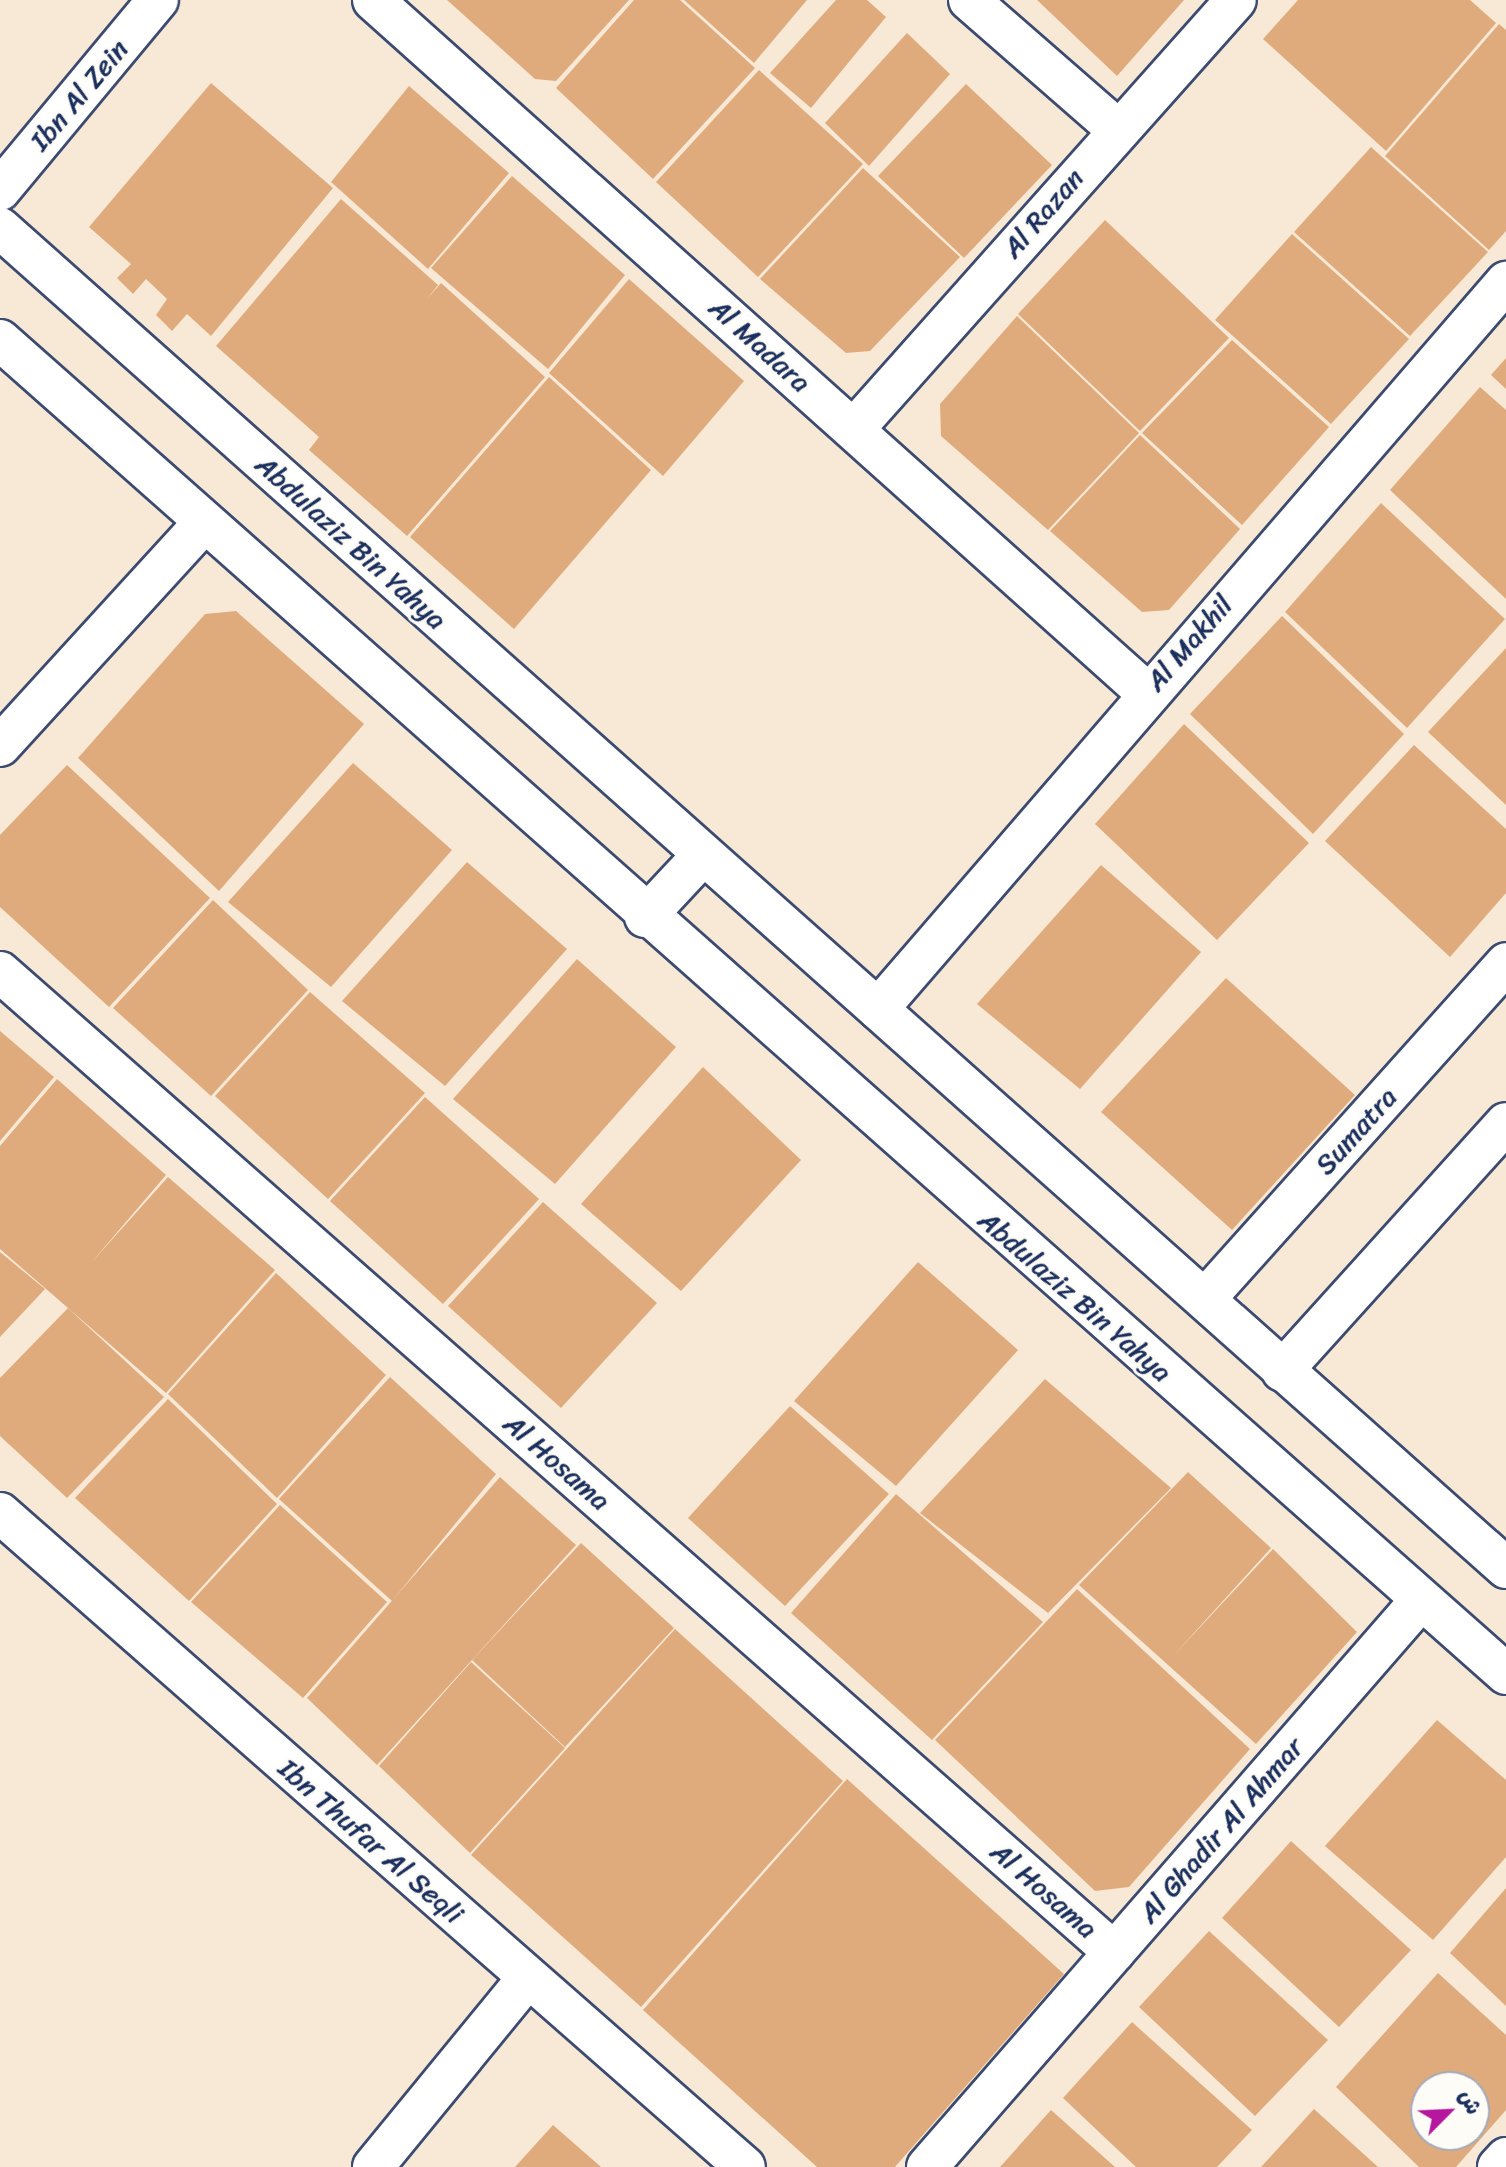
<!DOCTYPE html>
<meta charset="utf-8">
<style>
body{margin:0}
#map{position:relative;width:1506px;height:2167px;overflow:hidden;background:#f8e9d7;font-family:Sriracha,"Playpen Sans Arabic",sans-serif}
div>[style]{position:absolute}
.building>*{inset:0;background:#e0ab7c}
.roads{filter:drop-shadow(2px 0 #3c4b70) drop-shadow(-2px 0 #3c4b70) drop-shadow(0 2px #3c4b70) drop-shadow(0 -2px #3c4b70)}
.street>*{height:40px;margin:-20px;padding:0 20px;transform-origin:20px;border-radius:20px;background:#fff}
span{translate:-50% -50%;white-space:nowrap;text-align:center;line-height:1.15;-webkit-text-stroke:6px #fdfcf7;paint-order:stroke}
.street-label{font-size:28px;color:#1b2f5e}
.north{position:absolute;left:1410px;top:2071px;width:80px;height:80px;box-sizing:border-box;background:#fdfcf7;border:2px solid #a3aaba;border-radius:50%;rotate:66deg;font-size:22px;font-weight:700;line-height:32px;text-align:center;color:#1b2f5e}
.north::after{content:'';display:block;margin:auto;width:28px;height:36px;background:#b5179e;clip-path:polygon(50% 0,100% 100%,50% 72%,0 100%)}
</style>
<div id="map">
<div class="building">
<i style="clip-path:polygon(447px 0,629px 0,556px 81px,535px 79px)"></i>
<i style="clip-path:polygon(634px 0,680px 0,755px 68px,653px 179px,556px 88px)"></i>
<i style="clip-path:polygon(684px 0,807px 0,754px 63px)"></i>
<i style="clip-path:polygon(836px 0,867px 0,886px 17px,811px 108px,770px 73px)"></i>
<i style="clip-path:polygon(1037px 0,1184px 0,1117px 76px)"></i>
<i style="clip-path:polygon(1298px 0,1470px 0,1496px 23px,1386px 151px,1263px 39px)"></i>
<i style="clip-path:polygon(1499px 24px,1506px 30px,1506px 231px,1489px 250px,1385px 156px)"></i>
<i style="clip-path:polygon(907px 33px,950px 74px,869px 166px,825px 123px)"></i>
<i style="clip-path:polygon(759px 70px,863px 164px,758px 277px,656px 182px)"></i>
<i style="clip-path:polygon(211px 83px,333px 188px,211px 336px,187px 314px,172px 331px,156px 315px,167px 299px,146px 279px,133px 294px,117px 278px,131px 264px,89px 227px)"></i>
<i style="clip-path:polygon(966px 84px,1052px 165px,964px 258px,878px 176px)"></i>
<i style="clip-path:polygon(409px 86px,509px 173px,428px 269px,331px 182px)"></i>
<i style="clip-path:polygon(1371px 147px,1488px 252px,1410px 336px,1294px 232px)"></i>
<i style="clip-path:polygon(863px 168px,960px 257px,870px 351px,846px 353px,760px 279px)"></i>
<i style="clip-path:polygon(512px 176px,625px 275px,548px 369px,431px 268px)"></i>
<i style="clip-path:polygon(341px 199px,438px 285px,427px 299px,441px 283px,545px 377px,407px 536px,309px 450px,319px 437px,216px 346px)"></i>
<i style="clip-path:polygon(1105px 220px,1229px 338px,1140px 431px,1018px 314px)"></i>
<i style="clip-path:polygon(1292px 234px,1409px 339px,1331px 424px,1215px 320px)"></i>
<i style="clip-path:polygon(629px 279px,744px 381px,663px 476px,549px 373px)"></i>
<i style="clip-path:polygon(1017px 316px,1139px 433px,1048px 530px,941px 436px,940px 404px)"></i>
<i style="clip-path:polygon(1232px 340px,1329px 427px,1242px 525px,1142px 433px)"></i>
<i style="clip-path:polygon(1506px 358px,1506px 389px,1491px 375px)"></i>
<i style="clip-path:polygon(549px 377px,651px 470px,514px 629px,410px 537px)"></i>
<i style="clip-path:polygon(1480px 387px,1506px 410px,1506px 599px,1390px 490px)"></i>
<i style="clip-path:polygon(1140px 435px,1240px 529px,1169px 610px,1142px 612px,1050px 531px)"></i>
<i style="clip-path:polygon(1381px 503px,1505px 619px,1407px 728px,1285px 612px)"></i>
<i style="clip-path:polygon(236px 611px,364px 724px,219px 891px,78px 758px,205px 614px)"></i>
<i style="clip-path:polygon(1282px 616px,1404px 734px,1313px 834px,1190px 714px)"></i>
<i style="clip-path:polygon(1506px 648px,1506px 805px,1428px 732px)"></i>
<i style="clip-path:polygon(1184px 724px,1309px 843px,1217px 940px,1095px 824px)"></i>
<i style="clip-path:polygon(1414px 745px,1506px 829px,1506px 893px,1450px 957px,1325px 841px)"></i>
<i style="clip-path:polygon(353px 763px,452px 850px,331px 987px,228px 902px)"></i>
<i style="clip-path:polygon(67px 765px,210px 898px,109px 1007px,0 907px,0 835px)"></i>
<i style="clip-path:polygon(467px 862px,567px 949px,445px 1086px,342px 1001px)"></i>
<i style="clip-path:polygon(1101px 865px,1201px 952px,1080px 1089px,977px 1004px)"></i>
<i style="clip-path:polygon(213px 900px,308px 990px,211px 1096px,113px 1008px)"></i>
<i style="clip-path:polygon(577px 959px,676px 1047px,555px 1184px,453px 1099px)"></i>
<i style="clip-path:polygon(1226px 978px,1355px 1095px,1232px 1230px,1101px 1112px)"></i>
<i style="clip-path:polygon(310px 992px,425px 1093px,328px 1199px,215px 1096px)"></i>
<i style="clip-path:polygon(0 1031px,54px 1077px,0 1141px)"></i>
<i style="clip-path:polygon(703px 1067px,801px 1160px,681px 1291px,581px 1204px)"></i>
<i style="clip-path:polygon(57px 1079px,166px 1175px,91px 1263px,168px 1177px,275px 1270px,166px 1393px,0 1249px,0 1146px)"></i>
<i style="clip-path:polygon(425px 1097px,539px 1199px,443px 1304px,330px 1201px)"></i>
<i style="clip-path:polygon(543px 1202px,657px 1303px,561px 1408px,448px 1306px)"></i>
<i style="clip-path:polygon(0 1252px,45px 1289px,0 1337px)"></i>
<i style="clip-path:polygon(918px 1262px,1018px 1350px,896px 1486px,794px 1401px)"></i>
<i style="clip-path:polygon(276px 1273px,386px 1375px,277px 1498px,168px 1394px)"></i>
<i style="clip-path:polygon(68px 1308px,164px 1397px,67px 1498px,0 1436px,0 1378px)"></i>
<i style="clip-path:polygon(390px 1377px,496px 1474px,392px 1601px,279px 1499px)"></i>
<i style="clip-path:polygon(1045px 1379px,1171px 1488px,1048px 1613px,920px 1513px)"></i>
<i style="clip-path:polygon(168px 1399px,277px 1504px,189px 1601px,75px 1498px)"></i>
<i style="clip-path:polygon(790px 1406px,889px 1494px,785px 1606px,688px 1518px)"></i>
<i style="clip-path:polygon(1188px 1472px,1271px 1548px,1173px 1656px,1273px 1549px,1357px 1632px,1256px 1744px,1079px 1585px)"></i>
<i style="clip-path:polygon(500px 1477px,576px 1545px,377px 1765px,307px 1698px)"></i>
<i style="clip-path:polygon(896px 1494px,1043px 1622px,932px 1740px,791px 1613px)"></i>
<i style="clip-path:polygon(280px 1505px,387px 1602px,303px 1698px,191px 1602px)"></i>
<i style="clip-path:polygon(581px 1543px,674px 1628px,565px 1747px,472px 1660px)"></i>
<i style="clip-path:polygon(1077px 1589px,1250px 1749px,1129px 1887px,1095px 1891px,935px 1740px)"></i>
<i style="clip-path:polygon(675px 1629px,843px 1781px,641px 2007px,471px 1855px)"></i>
<i style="clip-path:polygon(471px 1662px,565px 1748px,470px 1853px,379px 1766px)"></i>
<i style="clip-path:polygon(1437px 1720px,1506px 1780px,1506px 1857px,1433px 1940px,1325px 1846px)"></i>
<i style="clip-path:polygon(847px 1779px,1064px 1974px,895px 2167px,817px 2167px,643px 2010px)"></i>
<i style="clip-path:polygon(1291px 1841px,1411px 1950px,1339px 2027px,1222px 1918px)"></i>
<i style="clip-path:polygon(1506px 1888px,1506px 2006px,1450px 1953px)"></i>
<i style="clip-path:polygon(1209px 1931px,1328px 2040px,1255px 2116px,1139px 2007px)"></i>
<i style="clip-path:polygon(evenodd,1438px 1973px,1506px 2035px,1506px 2110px,1456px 2167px,1419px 2167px,1336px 2087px,1438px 1973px,1426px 2087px,1474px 2087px,1474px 2135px,1426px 2135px,1426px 2087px)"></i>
<i style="clip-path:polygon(1132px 2022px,1252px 2130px,1217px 2167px,1136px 2167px,1063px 2098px)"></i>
<i style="clip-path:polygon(1314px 2109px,1378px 2167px,1261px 2167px)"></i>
<i style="clip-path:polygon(1051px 2110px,1115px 2167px,1000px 2167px)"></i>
<i style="clip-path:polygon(553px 2125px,601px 2167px,515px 2167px)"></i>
</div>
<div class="roads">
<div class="street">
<i style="left:373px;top:0;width:1037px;rotate:41.84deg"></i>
<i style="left:969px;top:0;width:196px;rotate:41.1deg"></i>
<i style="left:0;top:190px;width:247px;rotate:-50.3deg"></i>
<i style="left:0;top:228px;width:2016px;rotate:41.66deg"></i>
<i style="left:0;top:340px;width:2012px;rotate:41.53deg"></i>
<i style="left:854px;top:429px;width:574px;rotate:-48.32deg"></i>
<i style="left:0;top:746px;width:299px;rotate:-47.6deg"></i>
<i style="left:645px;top:917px;width:82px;rotate:-47deg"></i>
<i style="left:0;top:972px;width:1484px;rotate:41.34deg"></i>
<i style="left:878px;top:1009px;width:961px;rotate:-49.18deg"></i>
<i style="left:1205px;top:1299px;width:451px;rotate:-48.1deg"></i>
<i style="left:1282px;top:1371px;width:334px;rotate:-47.9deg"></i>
<i style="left:0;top:1513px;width:991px;rotate:41.28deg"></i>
<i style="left:373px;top:2167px;width:243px;rotate:-50.7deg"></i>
<i style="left:927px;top:2167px;width:751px;rotate:-48.94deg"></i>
<i style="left:1498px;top:2167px;width:12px;rotate:-48deg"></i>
</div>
</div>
<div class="street-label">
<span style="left:79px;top:95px;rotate:-50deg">Ibn Al Zein</span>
<span style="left:1043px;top:213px;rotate:-49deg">Al Razan</span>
<span style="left:760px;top:345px;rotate:42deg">Al Madara</span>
<span style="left:351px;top:542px;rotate:42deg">Abdulaziz Bin Yahya</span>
<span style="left:1189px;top:643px;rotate:-49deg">Al Makhil</span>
<span style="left:1356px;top:1131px;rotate:-48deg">Sumatra</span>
<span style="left:1075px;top:1296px;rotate:41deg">Abdulaziz Bin Yahya</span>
<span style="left:557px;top:1462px;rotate:41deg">Al Hosama</span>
<span style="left:1221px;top:1830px;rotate:-49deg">Al Ghadir Al Ahmar</span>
<span style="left:371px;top:1841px;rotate:41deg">Ibn Thufar Al Seqli</span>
<span style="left:1044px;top:1890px;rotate:41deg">Al Hosama</span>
</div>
<div class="north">ش</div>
</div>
